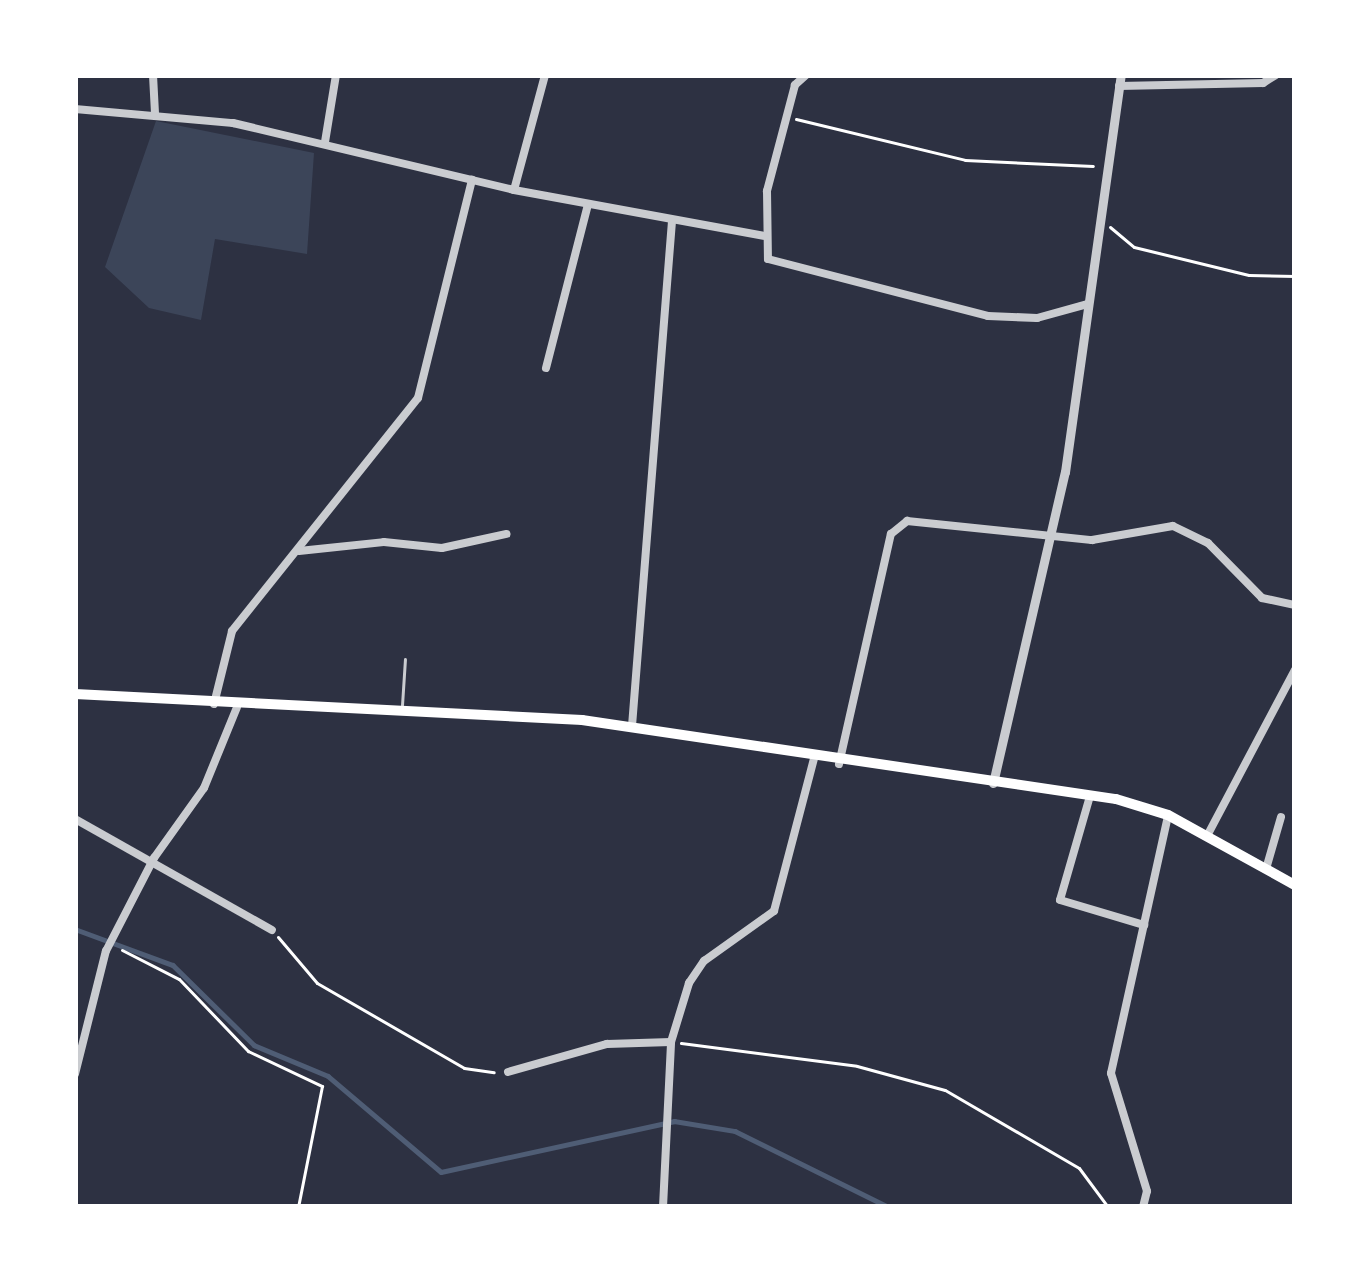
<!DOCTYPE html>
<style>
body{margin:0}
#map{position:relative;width:1370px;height:1282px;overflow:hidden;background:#2d3142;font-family:"Titillium Web",sans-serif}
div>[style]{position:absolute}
.green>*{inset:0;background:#3c4559}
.stream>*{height:4.5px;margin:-2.25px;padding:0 2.25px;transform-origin:2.25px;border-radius:2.25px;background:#4f5d75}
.path>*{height:3px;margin:-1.5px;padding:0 1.5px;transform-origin:1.5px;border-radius:1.5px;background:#fff}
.service>*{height:3px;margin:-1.5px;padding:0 1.5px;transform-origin:1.5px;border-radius:1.5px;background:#caccd0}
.minor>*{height:8px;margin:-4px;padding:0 4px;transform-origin:4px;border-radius:4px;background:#caccd0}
.tertiary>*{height:9px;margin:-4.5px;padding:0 4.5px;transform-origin:4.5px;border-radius:4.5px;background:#caccd0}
.primary>*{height:10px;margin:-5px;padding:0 5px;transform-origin:5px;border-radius:5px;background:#fff}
span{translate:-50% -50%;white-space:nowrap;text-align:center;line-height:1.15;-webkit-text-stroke:12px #fff;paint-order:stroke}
.frame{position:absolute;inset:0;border:78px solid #fff;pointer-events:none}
</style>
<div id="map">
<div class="green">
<i style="clip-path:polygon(156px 121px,314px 153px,307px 254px,215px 239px,201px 320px,149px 308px,105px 267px)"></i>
</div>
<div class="stream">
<i style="left:75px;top:929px;width:104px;rotate:20.2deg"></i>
<i style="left:173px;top:965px;width:114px;rotate:44.6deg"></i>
<i style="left:254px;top:1045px;width:80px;rotate:22.7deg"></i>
<i style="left:328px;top:1076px;width:148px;rotate:40.3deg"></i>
<i style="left:441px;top:1172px;width:239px;rotate:-12.3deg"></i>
<i style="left:674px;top:1121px;width:62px;rotate:9.3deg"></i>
<i style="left:735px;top:1131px;width:172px;rotate:26.3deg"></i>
</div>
<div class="path">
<i style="left:796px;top:119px;width:174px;rotate:13.6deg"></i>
<i style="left:965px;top:160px;width:128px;rotate:2.7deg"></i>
<i style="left:1110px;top:227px;width:31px;rotate:40deg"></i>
<i style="left:1134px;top:247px;width:118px;rotate:13.7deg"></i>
<i style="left:1249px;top:275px;width:46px;rotate:1.2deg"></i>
<i style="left:278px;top:937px;width:60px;rotate:49.7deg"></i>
<i style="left:317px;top:983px;width:170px;rotate:30deg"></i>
<i style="left:464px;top:1068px;width:30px;rotate:8deg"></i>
<i style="left:122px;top:950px;width:64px;rotate:27deg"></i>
<i style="left:179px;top:979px;width:100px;rotate:46.2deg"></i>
<i style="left:248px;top:1051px;width:82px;rotate:25.3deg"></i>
<i style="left:322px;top:1086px;width:123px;rotate:101.2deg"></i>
<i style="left:681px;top:1043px;width:177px;rotate:7.4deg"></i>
<i style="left:857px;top:1066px;width:91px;rotate:15.3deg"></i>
<i style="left:945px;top:1090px;width:155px;rotate:30.2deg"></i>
<i style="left:1079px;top:1168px;width:49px;rotate:53.4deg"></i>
</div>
<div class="service">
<i style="left:402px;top:705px;width:46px;rotate:-86.3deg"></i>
</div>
<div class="minor">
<i style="left:153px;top:75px;width:39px;rotate:87deg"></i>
<i style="left:806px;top:75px;width:15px;rotate:138deg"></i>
<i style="left:795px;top:85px;width:110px;rotate:104.8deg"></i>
<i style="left:767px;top:191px;width:68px;rotate:89.2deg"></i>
<i style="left:768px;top:259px;width:227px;rotate:14.5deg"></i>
<i style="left:988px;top:316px;width:49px;rotate:2.3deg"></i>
<i style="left:1037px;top:318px;width:53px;rotate:-15.4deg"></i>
<i style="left:1119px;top:86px;width:144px;rotate:-1.2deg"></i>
<i style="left:1263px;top:83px;width:15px;rotate:-32deg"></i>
<i style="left:75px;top:109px;width:159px;rotate:5.1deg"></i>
<i style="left:233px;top:123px;width:289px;rotate:13.4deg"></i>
<i style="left:514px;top:190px;width:255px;rotate:10.4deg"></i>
<i style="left:325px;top:142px;width:68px;rotate:-80.7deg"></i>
<i style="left:514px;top:190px;width:119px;rotate:-74.9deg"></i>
<i style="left:546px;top:368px;width:169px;rotate:-75.6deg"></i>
<i style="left:299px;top:551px;width:85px;rotate:-6deg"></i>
<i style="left:384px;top:542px;width:58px;rotate:5.9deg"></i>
<i style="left:442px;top:548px;width:66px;rotate:-12.3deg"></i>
<i style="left:214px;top:704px;width:75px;rotate:-76.1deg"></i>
<i style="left:232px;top:631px;width:298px;rotate:-51.4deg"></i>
<i style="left:418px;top:398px;width:225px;rotate:-76.1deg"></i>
<i style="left:632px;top:726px;width:507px;rotate:-85.47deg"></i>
<i style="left:839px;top:764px;width:236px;rotate:-77.3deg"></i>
<i style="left:891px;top:534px;width:21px;rotate:-39deg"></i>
<i style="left:907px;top:521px;width:186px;rotate:5.9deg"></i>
<i style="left:1092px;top:540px;width:82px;rotate:-9.8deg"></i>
<i style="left:1173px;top:526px;width:39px;rotate:26deg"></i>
<i style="left:1208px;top:543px;width:77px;rotate:45.5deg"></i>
<i style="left:1262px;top:598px;width:34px;rotate:12deg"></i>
<i style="left:1090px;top:796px;width:108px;rotate:106.1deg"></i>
<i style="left:1060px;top:900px;width:88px;rotate:16.6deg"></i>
<i style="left:75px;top:819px;width:226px;rotate:29.4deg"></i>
<i style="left:1207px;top:836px;width:188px;rotate:-62.1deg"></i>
<i style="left:1266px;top:869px;width:54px;rotate:-73.9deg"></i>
<i style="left:508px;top:1072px;width:103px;rotate:-15.8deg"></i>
<i style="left:607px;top:1044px;width:64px;rotate:-1.8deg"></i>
<i style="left:75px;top:1074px;width:127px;rotate:-75.9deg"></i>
<i style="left:106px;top:951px;width:105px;rotate:-62.7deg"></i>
<i style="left:154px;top:858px;width:86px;rotate:-54.5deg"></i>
<i style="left:204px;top:788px;width:87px;rotate:-67.8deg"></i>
<i style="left:663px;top:1207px;width:165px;rotate:-87.2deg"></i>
<i style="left:671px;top:1042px;width:62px;rotate:-73deg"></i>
<i style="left:689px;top:983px;width:27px;rotate:-56deg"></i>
<i style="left:704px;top:961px;width:86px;rotate:-35.5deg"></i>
<i style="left:774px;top:911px;width:157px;rotate:-75.3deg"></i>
<i style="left:1143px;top:1207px;width:16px;rotate:-76deg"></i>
<i style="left:1147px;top:1191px;width:123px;rotate:-107deg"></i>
<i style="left:1111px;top:1073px;width:264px;rotate:-77.5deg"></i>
</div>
<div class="tertiary">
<i style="left:993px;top:783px;width:319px;rotate:-77deg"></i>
<i style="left:1065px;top:472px;width:401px;rotate:-82deg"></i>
</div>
<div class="primary">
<i style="left:75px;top:694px;width:508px;rotate:2.94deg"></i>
<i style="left:582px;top:720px;width:540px;rotate:8.42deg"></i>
<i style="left:1116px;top:799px;width:54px;rotate:17.1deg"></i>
<i style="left:1168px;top:815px;width:145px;rotate:28.9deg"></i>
</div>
<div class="frame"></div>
</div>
